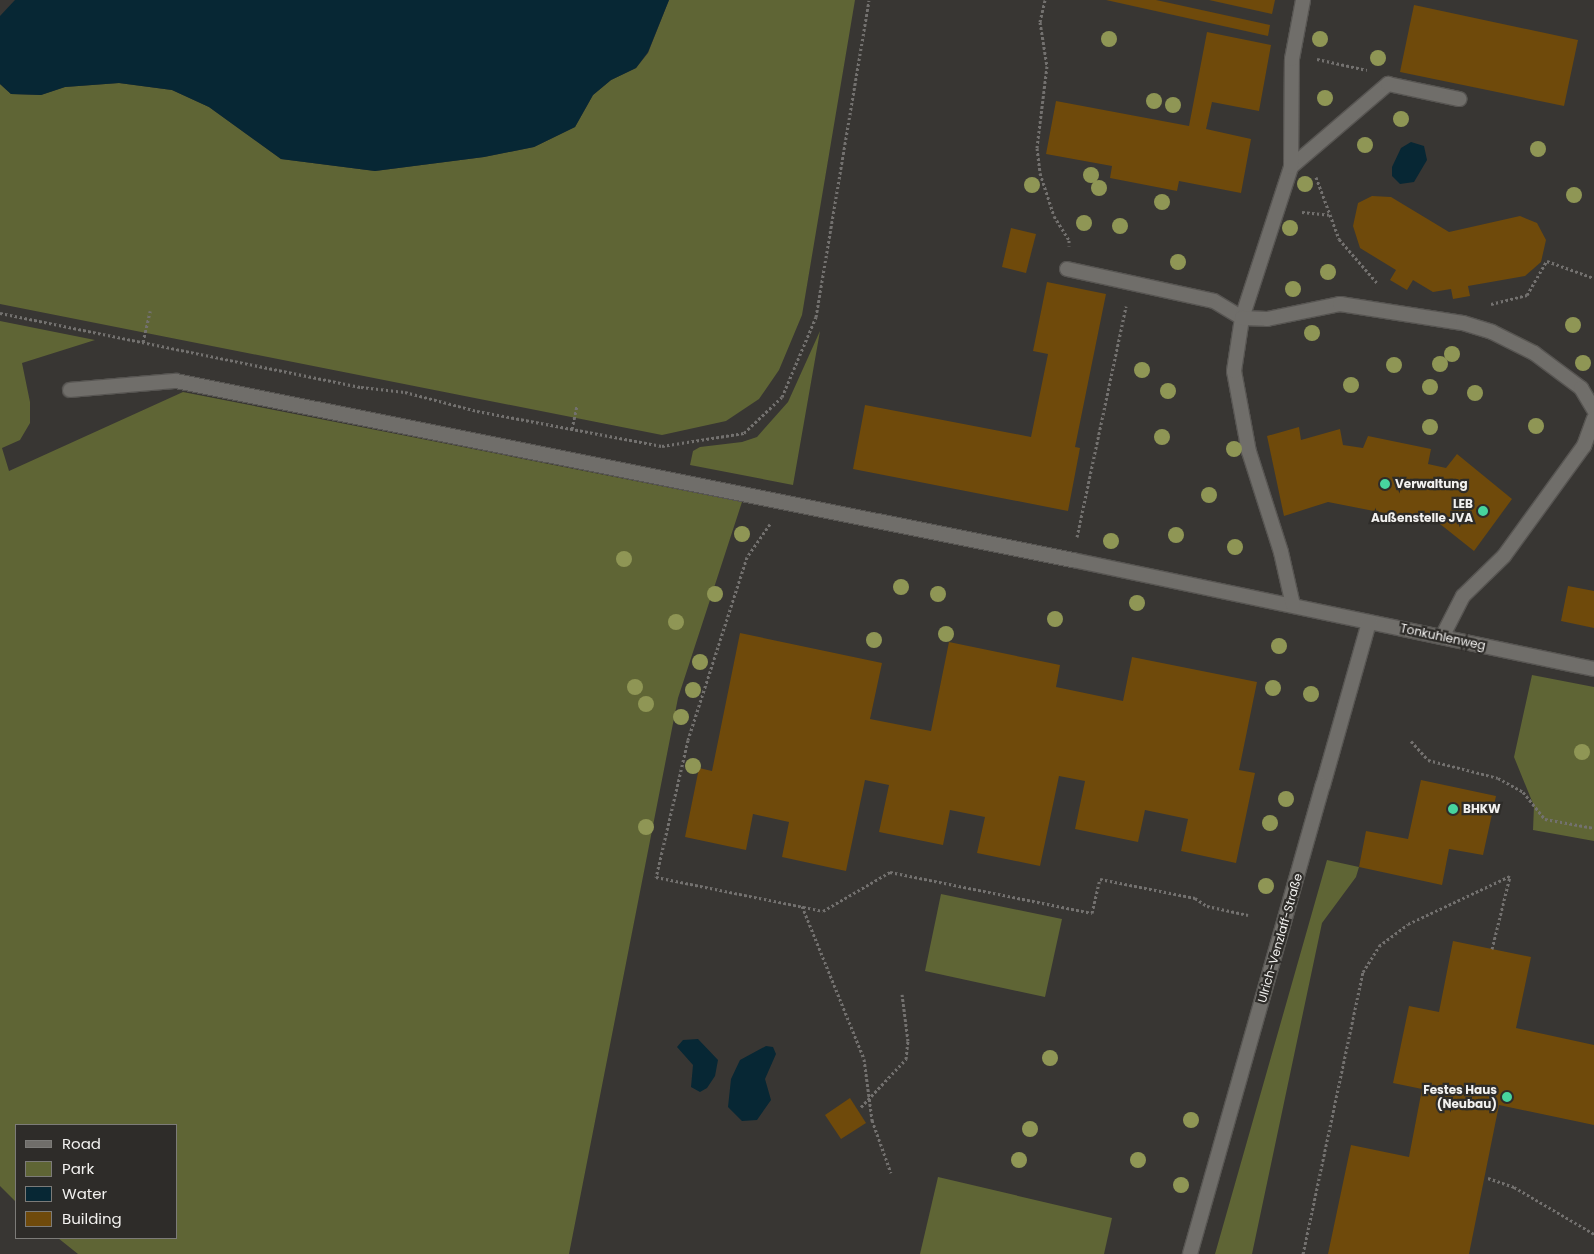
<!DOCTYPE html>
<meta charset="utf-8">
<style>
body{margin:0}
#map{position:relative;width:1594px;height:1254px;overflow:hidden;background:#383633;font-family:Poppins,sans-serif}
div>[style]{position:absolute}
.green>*{inset:0;background:#5f6535}
.water>*{inset:0;background:#072734}
.building>*{inset:0;background:#6f4a0b}
.path>*{height:3px;margin-top:-1.5px;transform-origin:0;background:repeating-linear-gradient(90deg,#73716f 0 2.5px,transparent 0 5px)}
.roads{filter:drop-shadow(1px 0 #575552) drop-shadow(-1px 0 #575552) drop-shadow(0 1px #575552) drop-shadow(0 -1px #575552)}
.service>*{height:14px;margin:-7px;padding:0 7px;transform-origin:7px;border-radius:7px;background:#706e6a}
.minor>*{height:14px;margin:-7px;padding:0 7px;transform-origin:7px;border-radius:7px;background:#706e6a}
.trees>*{width:16px;height:16px;margin:-8px;border-radius:50%;background:#8f9655}
.dots>*{width:14px;height:14px;translate:-50% -50%;box-sizing:border-box;border:2px solid #2e2c29;border-radius:50%}
span{translate:-50% -50%;white-space:nowrap;text-align:center;line-height:1.15;-webkit-text-stroke:4.5px #2e2c29;paint-order:stroke}
.poi-label{font-size:12px;color:#f2f1ef;font-weight:700}
.left{translate:0 -50%;text-align:left}
.right{translate:-100% -50%;text-align:right}
.street-label{font-size:12px;color:#f2f1ef}
.legend{position:absolute;left:15px;top:1124px;width:162px;height:115px;box-sizing:border-box;background:#2e2c29;border:1px solid #7c7b78;margin:0;padding:6px 9px;list-style:none;font-size:15px;color:#f2f1ef}
.legend li{display:flex;align-items:center;gap:10px;height:25px}
.legend b{width:25px;border:1px solid #7c7b78}
</style>
<div id="map">
<div class="green">
<i style="clip-path:polygon(669px 0,855px 0,802px 315px,779px 370px,759px 399px,726px 421px,662px 435px,0 304px,0 84px,11px 94px,41px 95px,65px 87px,119px 83px,172px 90px,209px 107px,281px 159px,375px 171px,484px 157px,534px 147px,575px 127px,593px 95px,611px 80px,636px 68px,648px 53px)"></i>
<i style="clip-path:polygon(0 321px,95px 340px,22px 363px,30px 402px,30px 423px,20px 440px,2px 448px,9px 471px,183px 392px,742px 502px,678px 698px,569px 1254px,78px 1254px,58px 1238px,176px 1238px,176px 1125px,16px 1125px,16px 1202px,0 1186px)"></i>
<i style="clip-path:polygon(820px 331px,793px 485px,690px 465px,693px 451px,700px 447px,742px 442px,757px 437px,788px 402px)"></i>
<i style="clip-path:polygon(1532px 675px,1594px 687px,1594px 841px,1533px 830px,1534px 806px,1514px 757px)"></i>
<i style="clip-path:polygon(1327px 860px,1359px 867px,1356px 877px,1322px 923px,1252px 1254px,1215px 1254px)"></i>
<i style="clip-path:polygon(941px 894px,1062px 919px,1045px 997px,925px 971px)"></i>
<i style="clip-path:polygon(938px 1177px,1112px 1218px,1104px 1254px,920px 1254px)"></i>
</div>
<div class="water">
<i style="clip-path:polygon(15px 0,669px 0,648px 52px,636px 68px,611px 80px,593px 95px,575px 127px,534px 147px,484px 157px,375px 171px,281px 159px,209px 107px,172px 90px,119px 83px,65px 87px,41px 95px,11px 94px,0 84px,0 16px)"></i>
<i style="clip-path:polygon(1411px 142px,1424px 146px,1427px 160px,1414px 182px,1400px 184px,1392px 176px,1392px 167px,1401px 148px)"></i>
<i style="clip-path:polygon(698px 1039px,718px 1060px,715px 1076px,707px 1088px,700px 1092px,691px 1087px,693px 1065px,677px 1047px,683px 1040px)"></i>
<i style="clip-path:polygon(766px 1046px,773px 1047px,776px 1054px,765px 1079px,771px 1100px,757px 1120px,742px 1121px,728px 1107px,731px 1079px,740px 1060px)"></i>
</div>
<div class="building">
<i style="clip-path:polygon(1106px 0,1156px 0,1270px 25px,1268px 36px)"></i>
<i style="clip-path:polygon(1209px 0,1275px 0,1272px 14px)"></i>
<i style="clip-path:polygon(1414px 5px,1578px 40px,1564px 106px,1400px 72px)"></i>
<i style="clip-path:polygon(1207px 32px,1271px 45px,1259px 111px,1212px 102px,1206px 129px,1251px 139px,1241px 193px,1179px 181px,1177px 191px,1110px 178px,1112px 166px,1046px 154px,1056px 101px,1189px 126px)"></i>
<i style="clip-path:polygon(1372px 196px,1391px 197px,1449px 232px,1520px 216px,1537px 223px,1546px 240px,1541px 262px,1525px 276px,1468px 286px,1470px 296px,1453px 299px,1451px 289px,1433px 292px,1413px 280px,1407px 290px,1390px 280px,1396px 270px,1360px 248px,1353px 226px,1358px 203px)"></i>
<i style="clip-path:polygon(1011px 228px,1036px 234px,1026px 273px,1002px 267px)"></i>
<i style="clip-path:polygon(1047px 282px,1106px 294px,1075px 447px,1080px 448px,1068px 511px,853px 469px,865px 405px,1031px 437px,1048px 354px,1033px 351px)"></i>
<i style="clip-path:polygon(1299px 427px,1301px 440px,1340px 429px,1343px 445px,1363px 448px,1368px 436px,1431px 449px,1428px 464px,1446px 468px,1457px 454px,1512px 499px,1474px 551px,1440px 524px,1328px 502px,1284px 516px,1267px 436px)"></i>
<i style="clip-path:polygon(1568px 586px,1594px 591px,1594px 628px,1561px 621px)"></i>
<i style="clip-path:polygon(740px 633px,882px 663px,870px 719px,931px 731px,949px 642px,1060px 665px,1056px 687px,1123px 701px,1132px 657px,1257px 682px,1239px 770px,1255px 773px,1236px 863px,1181px 851px,1188px 819px,1145px 810px,1138px 842px,1075px 829px,1085px 781px,1059px 776px,1040px 866px,977px 853px,985px 817px,950px 810px,943px 845px,879px 832px,889px 785px,865px 780px,846px 871px,782px 857px,789px 822px,753px 814px,746px 850px,685px 837px,699px 768px,712px 771px)"></i>
<i style="clip-path:polygon(1421px 780px,1496px 796px,1483px 855px,1449px 849px,1442px 885px,1359px 867px,1366px 831px,1408px 839px)"></i>
<i style="clip-path:polygon(1453px 941px,1531px 957px,1516px 1028px,1594px 1045px,1594px 1125px,1499px 1105px,1469px 1254px,1328px 1254px,1351px 1145px,1409px 1157px,1422px 1089px,1393px 1083px,1409px 1006px,1439px 1012px)"></i>
<i style="clip-path:polygon(850px 1098px,866px 1123px,841px 1139px,825px 1115px)"></i>
</div>
<div class="path">
<i style="left:1045px;top:0;width:23px;rotate:103deg"></i>
<i style="left:1040px;top:22px;width:45px;rotate:81deg"></i>
<i style="left:1047px;top:66px;width:83px;rotate:97deg"></i>
<i style="left:1037px;top:148px;width:25px;rotate:83deg"></i>
<i style="left:1040px;top:173px;width:45px;rotate:72deg"></i>
<i style="left:1054px;top:216px;width:28px;rotate:58deg"></i>
<i style="left:1069px;top:240px;width:6px;rotate:90deg"></i>
<i style="left:1317px;top:59px;width:51px;rotate:12.4deg"></i>
<i style="left:1316px;top:177px;width:66px;rotate:69.6deg"></i>
<i style="left:1339px;top:239px;width:60px;rotate:49.1deg"></i>
<i style="left:1302px;top:212px;width:27px;rotate:6deg"></i>
<i style="left:1491px;top:304px;width:37px;rotate:-14deg"></i>
<i style="left:1527px;top:295px;width:39px;rotate:-60deg"></i>
<i style="left:1547px;top:261px;width:50px;rotate:19.9deg"></i>
<i style="left:0;top:313px;width:369px;rotate:11.6deg"></i>
<i style="left:361px;top:387px;width:44px;rotate:6.5deg"></i>
<i style="left:405px;top:392px;width:74px;rotate:14.8deg"></i>
<i style="left:477px;top:411px;width:188px;rotate:10.7deg"></i>
<i style="left:662px;top:446px;width:83px;rotate:-9deg"></i>
<i style="left:744px;top:433px;width:52px;rotate:-43.5deg"></i>
<i style="left:782px;top:397px;width:87px;rotate:-67deg"></i>
<i style="left:816px;top:317px;width:321px;rotate:-80.5deg"></i>
<i style="left:143px;top:342px;width:32px;rotate:-77deg"></i>
<i style="left:572px;top:429px;width:25px;rotate:-78deg"></i>
<i style="left:770px;top:524px;width:40px;rotate:124.9deg"></i>
<i style="left:747px;top:557px;width:192px;rotate:107.9deg"></i>
<i style="left:688px;top:740px;width:141px;rotate:103.1deg"></i>
<i style="left:656px;top:877px;width:170px;rotate:11.5deg"></i>
<i style="left:823px;top:911px;width:78px;rotate:-30.2deg"></i>
<i style="left:890px;top:872px;width:206px;rotate:11.5deg"></i>
<i style="left:1092px;top:913px;width:35px;rotate:-77deg"></i>
<i style="left:1100px;top:879px;width:97px;rotate:11.3deg"></i>
<i style="left:1195px;top:898px;width:14px;rotate:34deg"></i>
<i style="left:1207px;top:906px;width:42px;rotate:12.4deg"></i>
<i style="left:1077px;top:537px;width:236px;rotate:-78deg"></i>
<i style="left:1411px;top:741px;width:25px;rotate:48deg"></i>
<i style="left:1428px;top:760px;width:72px;rotate:14.4deg"></i>
<i style="left:1498px;top:778px;width:29px;rotate:29deg"></i>
<i style="left:1523px;top:792px;width:35px;rotate:51deg"></i>
<i style="left:1545px;top:819px;width:50px;rotate:10.4deg"></i>
<i style="left:802px;top:906px;width:165px;rotate:67.9deg"></i>
<i style="left:864px;top:1059px;width:62px;rotate:82.5deg"></i>
<i style="left:872px;top:1120px;width:56px;rotate:70.3deg"></i>
<i style="left:1492px;top:949px;width:75px;rotate:-76.1deg"></i>
<i style="left:861px;top:1107px;width:66px;rotate:-46.8deg"></i>
<i style="left:906px;top:1059px;width:18px;rotate:-84deg"></i>
<i style="left:908px;top:1041px;width:47px;rotate:-97.3deg"></i>
<i style="left:1488px;top:1178px;width:28px;rotate:19deg"></i>
<i style="left:1514px;top:1187px;width:93px;rotate:30.4deg"></i>
<i style="left:1303px;top:1254px;width:288px;rotate:-78deg"></i>
<i style="left:1363px;top:972px;width:31px;rotate:-58deg"></i>
<i style="left:1379px;top:946px;width:36px;rotate:-37deg"></i>
<i style="left:1408px;top:924px;width:113px;rotate:-25.2deg"></i>
</div>
<div class="roads">
<div class="service">
<i style="left:1291px;top:167px;width:128px;rotate:-40.6deg"></i>
<i style="left:1388px;top:84px;width:73px;rotate:11.9deg"></i>
<i style="left:1067px;top:269px;width:150px;rotate:12.3deg"></i>
<i style="left:1214px;top:301px;width:33px;rotate:31deg"></i>
<i style="left:1242px;top:318px;width:159px;rotate:-72deg"></i>
<i style="left:1291px;top:167px;width:108px;rotate:-89.5deg"></i>
<i style="left:1292px;top:59px;width:60px;rotate:-79.4deg"></i>
<i style="left:70px;top:390px;width:106px;rotate:-4.9deg"></i>
<i style="left:176px;top:381px;width:915px;rotate:11.29deg"></i>
<i style="left:1073px;top:560px;width:532px;rotate:11.82deg"></i>
<i style="left:1293px;top:605px;width:54px;rotate:-102.8deg"></i>
<i style="left:1281px;top:552px;width:105px;rotate:-107.7deg"></i>
<i style="left:1249px;top:452px;width:82px;rotate:-100.5deg"></i>
<i style="left:1234px;top:371px;width:54px;rotate:-81.4deg"></i>
<i style="left:1242px;top:318px;width:25px;rotate:2deg"></i>
<i style="left:1267px;top:319px;width:75px;rotate:-11.6deg"></i>
<i style="left:1340px;top:304px;width:124px;rotate:8.8deg"></i>
<i style="left:1463px;top:323px;width:30px;rotate:17deg"></i>
<i style="left:1492px;top:332px;width:47px;rotate:26.6deg"></i>
<i style="left:1534px;top:353px;width:59px;rotate:36.7deg"></i>
<i style="left:1581px;top:388px;width:26px;rotate:59deg"></i>
<i style="left:1442px;top:637px;width:46px;rotate:-62.9deg"></i>
<i style="left:1463px;top:596px;width:57px;rotate:-44.3deg"></i>
<i style="left:1504px;top:556px;width:136px;rotate:-54deg"></i>
<i style="left:1584px;top:446px;width:29px;rotate:-70deg"></i>
<i style="left:1323px;top:785px;width:169px;rotate:-74.2deg"></i>
</div>
<div class="minor">
<i style="left:1190px;top:1254px;width:487px;rotate:-74.2deg"></i>
</div>
</div>
<div class="trees">
<i style="left:1109px;top:39px"></i>
<i style="left:1320px;top:39px"></i>
<i style="left:1378px;top:58px"></i>
<i style="left:1325px;top:98px"></i>
<i style="left:1154px;top:101px"></i>
<i style="left:1173px;top:105px"></i>
<i style="left:1401px;top:119px"></i>
<i style="left:1365px;top:145px"></i>
<i style="left:1538px;top:149px"></i>
<i style="left:1091px;top:175px"></i>
<i style="left:1305px;top:184px"></i>
<i style="left:1032px;top:185px"></i>
<i style="left:1099px;top:188px"></i>
<i style="left:1574px;top:195px"></i>
<i style="left:1162px;top:202px"></i>
<i style="left:1084px;top:223px"></i>
<i style="left:1120px;top:226px"></i>
<i style="left:1290px;top:228px"></i>
<i style="left:1178px;top:262px"></i>
<i style="left:1328px;top:272px"></i>
<i style="left:1293px;top:289px"></i>
<i style="left:1573px;top:325px"></i>
<i style="left:1312px;top:333px"></i>
<i style="left:1452px;top:354px"></i>
<i style="left:1583px;top:363px"></i>
<i style="left:1440px;top:364px"></i>
<i style="left:1394px;top:365px"></i>
<i style="left:1142px;top:370px"></i>
<i style="left:1351px;top:385px"></i>
<i style="left:1430px;top:387px"></i>
<i style="left:1168px;top:391px"></i>
<i style="left:1475px;top:393px"></i>
<i style="left:1536px;top:426px"></i>
<i style="left:1430px;top:427px"></i>
<i style="left:1162px;top:437px"></i>
<i style="left:1234px;top:449px"></i>
<i style="left:1209px;top:495px"></i>
<i style="left:742px;top:534px"></i>
<i style="left:1176px;top:535px"></i>
<i style="left:1111px;top:541px"></i>
<i style="left:1235px;top:547px"></i>
<i style="left:624px;top:559px"></i>
<i style="left:901px;top:587px"></i>
<i style="left:715px;top:594px"></i>
<i style="left:938px;top:594px"></i>
<i style="left:1137px;top:603px"></i>
<i style="left:1055px;top:619px"></i>
<i style="left:676px;top:622px"></i>
<i style="left:946px;top:634px"></i>
<i style="left:874px;top:640px"></i>
<i style="left:1279px;top:646px"></i>
<i style="left:700px;top:662px"></i>
<i style="left:635px;top:687px"></i>
<i style="left:1273px;top:688px"></i>
<i style="left:693px;top:690px"></i>
<i style="left:1311px;top:694px"></i>
<i style="left:646px;top:704px"></i>
<i style="left:681px;top:717px"></i>
<i style="left:1582px;top:752px"></i>
<i style="left:693px;top:766px"></i>
<i style="left:1286px;top:799px"></i>
<i style="left:1270px;top:823px"></i>
<i style="left:646px;top:827px"></i>
<i style="left:1266px;top:886px"></i>
<i style="left:1050px;top:1058px"></i>
<i style="left:1191px;top:1120px"></i>
<i style="left:1030px;top:1129px"></i>
<i style="left:1019px;top:1160px"></i>
<i style="left:1138px;top:1160px"></i>
<i style="left:1181px;top:1185px"></i>
</div>
<div class="dots">
<i style="left:1385px;top:484px;background:#47d49e"></i>
<i style="left:1483px;top:511px;background:#47d49e"></i>
<i style="left:1453px;top:809px;background:#47d49e"></i>
<i style="left:1507px;top:1097px;background:#47d49e"></i>
</div>
<div class="poi-label">
<span class="left" style="left:1395px;top:484px">Verwaltung</span>
<span class="right" style="left:1473px;top:511px">LEB<br>Außenstelle JVA</span>
<span class="left" style="left:1463px;top:809px">BHKW</span>
<span class="right" style="left:1497px;top:1097px">Festes Haus<br>(Neubau)</span>
</div>
<div class="street-label">
<span style="left:1443px;top:637px;rotate:12deg">Tonkuhlenweg</span>
<span style="left:1280px;top:938px;rotate:-74deg">Ulrich-Venzlaff-Straße</span>
</div>
<ul class="legend">
<li><b style="height:6px;background:#706e6a"></b>Road</li>
<li><b style="height:14px;background:#5f6535"></b>Park</li>
<li><b style="height:14px;background:#072734"></b>Water</li>
<li><b style="height:14px;background:#6f4a0b"></b>Building</li>
</ul>
</div>
